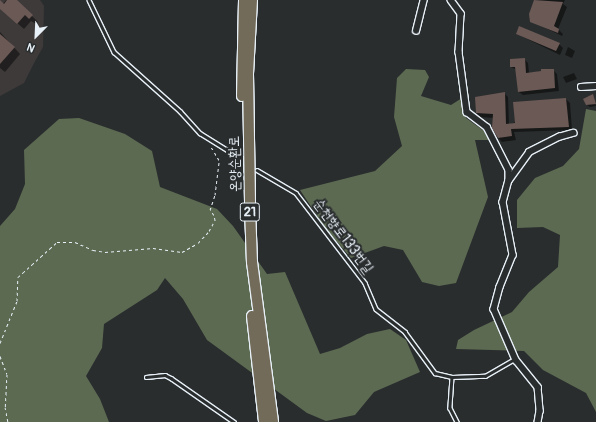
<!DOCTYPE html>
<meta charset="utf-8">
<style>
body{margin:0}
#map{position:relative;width:596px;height:422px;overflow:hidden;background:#2a2d2e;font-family:Pangolin,"Poor Story",sans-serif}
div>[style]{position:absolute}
.built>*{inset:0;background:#3e3a3a}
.green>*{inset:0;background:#5c6a52}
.shadow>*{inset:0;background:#0007}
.building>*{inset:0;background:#6b5956}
.path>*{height:1px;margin-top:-0.5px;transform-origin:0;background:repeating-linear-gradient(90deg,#e8f1f8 0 3px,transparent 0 6px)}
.roads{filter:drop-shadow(1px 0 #e8f1f8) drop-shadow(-1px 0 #e8f1f8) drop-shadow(0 1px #e8f1f8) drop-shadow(0 -1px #e8f1f8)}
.lane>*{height:2.5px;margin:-1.25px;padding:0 1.25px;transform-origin:1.25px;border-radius:1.25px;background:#2a2d2e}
.street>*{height:5.5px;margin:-2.75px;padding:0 2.75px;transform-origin:2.75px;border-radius:2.75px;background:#2a2d2e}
.highway>*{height:10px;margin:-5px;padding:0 5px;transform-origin:5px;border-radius:5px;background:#736b5a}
span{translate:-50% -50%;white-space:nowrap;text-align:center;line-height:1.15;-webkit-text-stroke:4px #2a2d2e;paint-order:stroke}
.shield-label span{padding:1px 3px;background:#2a2d2e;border:1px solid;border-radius:3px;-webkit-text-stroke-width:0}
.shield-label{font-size:13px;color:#e8f1f8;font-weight:700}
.street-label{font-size:14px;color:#e8f1f8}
.north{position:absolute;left:16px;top:16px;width:40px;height:40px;-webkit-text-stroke:3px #2a2d2e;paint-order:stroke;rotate:204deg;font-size:11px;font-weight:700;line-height:16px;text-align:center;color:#e8f1f8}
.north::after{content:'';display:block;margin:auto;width:14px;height:18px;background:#e8f1f8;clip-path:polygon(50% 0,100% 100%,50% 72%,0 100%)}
</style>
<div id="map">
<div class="built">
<i style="clip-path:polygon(0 0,40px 0,44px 6px,43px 47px,34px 63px,24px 83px,0 96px)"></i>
</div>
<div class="green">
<i style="clip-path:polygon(406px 69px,425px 70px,429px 77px,421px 96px,451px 105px,462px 98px,466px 118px,484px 131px,490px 140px,475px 140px,488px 197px,456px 283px,439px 286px,422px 282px,403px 250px,384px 246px,351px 258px,326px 229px,300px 190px,375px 171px,402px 146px,394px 117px,397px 78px)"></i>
<i style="clip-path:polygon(586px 109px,596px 111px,596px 412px,586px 393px,543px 370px,524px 351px,456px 349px,458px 340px,474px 330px,512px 312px,529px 292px,558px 267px,560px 235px,543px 227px,517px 228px,517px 200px,535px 178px,563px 166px,579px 149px)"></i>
<i style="clip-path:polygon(79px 118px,125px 134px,152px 151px,160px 187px,217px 209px,233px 226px,267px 274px,285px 272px,320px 354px,340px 348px,367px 334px,390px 329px,406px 340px,420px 372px,374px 392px,355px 415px,326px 421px,307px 413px,207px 340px,183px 299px,165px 278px,157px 290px,104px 324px,102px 348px,86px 376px,100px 399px,109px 422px,0 422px,0 226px,15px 209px,25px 184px,24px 150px,59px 119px)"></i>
</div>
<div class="shadow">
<i style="clip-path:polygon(6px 0,16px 0,38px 22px,36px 24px,31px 21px,24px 29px,0 8px,0 1px,3px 4px)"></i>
<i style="clip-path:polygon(535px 0,565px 0,563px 4px,567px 7px,558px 29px,563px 34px,562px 36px,531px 21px)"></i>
<i style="clip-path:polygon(0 32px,20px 54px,5px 72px,0 68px)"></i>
<i style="clip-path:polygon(517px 34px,559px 44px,563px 48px,560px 55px)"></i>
<i style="clip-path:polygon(568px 47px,575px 51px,572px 58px,565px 55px)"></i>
<i style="clip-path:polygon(524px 59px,528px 63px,529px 73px,553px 70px,557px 74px,559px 91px,523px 95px,519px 92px,517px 70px,511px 67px)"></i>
<i style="clip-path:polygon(574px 73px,577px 79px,566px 83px,563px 77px)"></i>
<i style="clip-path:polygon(504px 93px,508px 97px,509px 125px,566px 99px,570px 103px,572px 130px,514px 132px,516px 140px,502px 142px,498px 138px,494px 118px,480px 117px,476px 113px)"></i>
<i style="clip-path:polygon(593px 95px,596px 106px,590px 107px,587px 105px)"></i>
</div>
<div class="building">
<i style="clip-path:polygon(0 0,4px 4px,7px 0,17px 0,33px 15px,29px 19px,25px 15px,17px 24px,0 9px)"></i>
<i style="clip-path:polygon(534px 0,563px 2px,554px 26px,559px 29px,558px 33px,530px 22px,529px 14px)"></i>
<i style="clip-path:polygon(519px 26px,560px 43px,556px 51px,516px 34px)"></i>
<i style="clip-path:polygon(0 34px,15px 47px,0 64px)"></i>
<i style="clip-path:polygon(525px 58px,526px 73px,541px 71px,541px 69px,554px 69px,555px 88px,518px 92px,515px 67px,510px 67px,510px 59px)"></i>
<i style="clip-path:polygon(505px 92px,506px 124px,515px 123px,513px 102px,566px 98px,569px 127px,511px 129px,512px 136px,498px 138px,492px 128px,493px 114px,476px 113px,475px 97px)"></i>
<i style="clip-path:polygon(593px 94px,596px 104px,586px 105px,583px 99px)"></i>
</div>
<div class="path">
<i style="left:0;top:343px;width:45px;rotate:-68deg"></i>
<i style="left:17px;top:301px;width:24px;rotate:-88deg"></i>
<i style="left:18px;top:277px;width:52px;rotate:-41.9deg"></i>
<i style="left:57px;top:242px;width:18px"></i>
<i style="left:75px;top:242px;width:20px;rotate:24deg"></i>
<i style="left:93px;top:250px;width:12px;rotate:9deg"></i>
<i style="left:105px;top:252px;width:48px;rotate:-4.8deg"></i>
<i style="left:153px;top:248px;width:29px;rotate:8deg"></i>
<i style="left:182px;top:252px;width:18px;rotate:-29deg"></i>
<i style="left:198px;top:243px;width:16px;rotate:-47deg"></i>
<i style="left:209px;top:231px;width:13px;rotate:-61deg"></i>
<i style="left:215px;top:220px;width:5px;rotate:-101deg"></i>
<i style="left:214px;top:215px;width:6px;rotate:-129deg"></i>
<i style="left:210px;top:210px;width:16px;rotate:-72deg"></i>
<i style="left:215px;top:195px;width:35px;rotate:-83deg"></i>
<i style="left:219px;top:160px;width:17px;rotate:-121deg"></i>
<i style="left:0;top:356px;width:19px;rotate:69deg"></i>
<i style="left:7px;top:374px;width:33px;rotate:93deg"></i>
<i style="left:5px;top:407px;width:15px;rotate:79deg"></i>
</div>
<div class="roads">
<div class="lane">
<i style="left:89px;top:0;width:58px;rotate:64.3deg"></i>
<i style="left:114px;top:52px;width:89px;rotate:41.8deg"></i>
<i style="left:180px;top:111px;width:30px;rotate:48deg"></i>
<i style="left:200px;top:133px;width:36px;rotate:32deg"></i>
<i style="left:257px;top:170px;width:45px;rotate:30.5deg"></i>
<i style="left:296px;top:193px;width:113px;rotate:52.5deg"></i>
<i style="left:365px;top:283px;width:28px;rotate:67deg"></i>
<i style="left:376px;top:309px;width:37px;rotate:38deg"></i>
<i style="left:405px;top:332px;width:51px;rotate:53.8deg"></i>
<i style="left:435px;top:373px;width:17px;rotate:13deg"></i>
<i style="left:452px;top:377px;width:33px;rotate:-2deg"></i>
<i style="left:485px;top:376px;width:34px;rotate:-30deg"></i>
<i style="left:146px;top:377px;width:19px;rotate:-6deg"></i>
<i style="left:165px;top:375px;width:7px;rotate:27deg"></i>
<i style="left:171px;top:378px;width:77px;rotate:34.9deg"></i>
<i style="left:452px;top:377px;width:31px;rotate:94deg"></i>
<i style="left:450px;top:408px;width:16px;rotate:63deg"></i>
</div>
<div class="street">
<i style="left:451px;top:0;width:17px;rotate:54deg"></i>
<i style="left:461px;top:14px;width:38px;rotate:93deg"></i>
<i style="left:459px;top:52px;width:61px;rotate:82.4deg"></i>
<i style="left:467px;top:112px;width:25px;rotate:37deg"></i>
<i style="left:487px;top:127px;width:48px;rotate:62.9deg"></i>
<i style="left:509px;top:170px;width:10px;rotate:90deg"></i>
<i style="left:509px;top:180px;width:23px;rotate:105deg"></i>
<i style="left:503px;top:202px;width:54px;rotate:79.3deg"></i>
<i style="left:513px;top:255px;width:35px;rotate:112deg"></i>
<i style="left:500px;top:287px;width:23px;rotate:105deg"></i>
<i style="left:494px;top:309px;width:56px;rotate:66.7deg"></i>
<i style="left:516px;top:360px;width:35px;rotate:51deg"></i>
<i style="left:538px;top:387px;width:24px;rotate:85deg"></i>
<i style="left:540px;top:411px;width:11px;rotate:100deg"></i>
<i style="left:416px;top:31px;width:32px;rotate:-76deg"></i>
<i style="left:581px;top:87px;width:15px;rotate:-4deg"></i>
<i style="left:509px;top:180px;width:34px;rotate:-54deg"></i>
<i style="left:529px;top:152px;width:34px;rotate:-27deg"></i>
<i style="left:559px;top:137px;width:15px;rotate:-16deg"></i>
</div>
<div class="highway">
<i style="left:252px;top:0;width:74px;rotate:93.1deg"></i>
<i style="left:248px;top:74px;width:134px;rotate:89.1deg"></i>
<i style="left:250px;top:208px;width:54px;rotate:87.9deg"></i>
<i style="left:252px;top:262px;width:161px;rotate:82.5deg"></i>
<i style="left:242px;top:96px;width:96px;rotate:-88.8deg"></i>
<i style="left:252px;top:316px;width:107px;rotate:83.5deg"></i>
</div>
</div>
<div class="shield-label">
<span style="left:250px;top:212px">21</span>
</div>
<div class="street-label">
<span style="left:235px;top:164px;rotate:-91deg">온양순환로</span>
<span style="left:343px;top:236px;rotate:53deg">순천향로133번길</span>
</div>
<div class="north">N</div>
</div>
